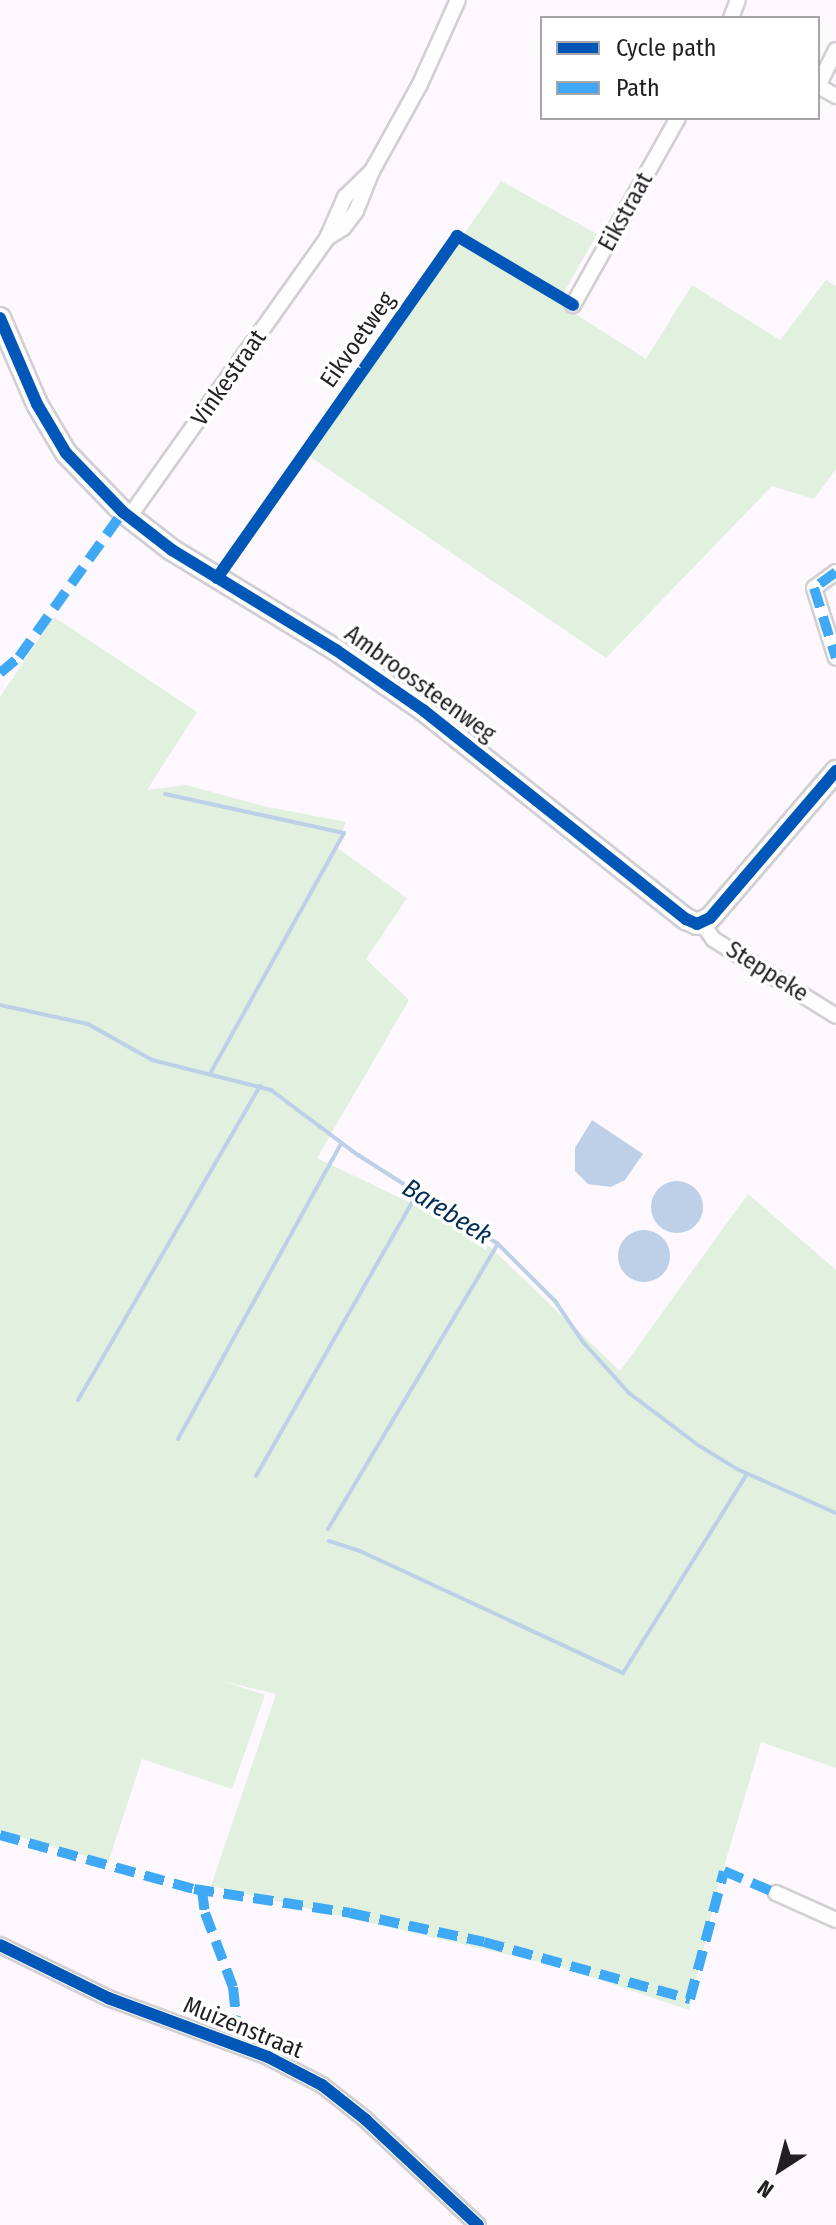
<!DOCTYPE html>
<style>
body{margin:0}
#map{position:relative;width:836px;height:2225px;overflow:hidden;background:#fcf8fd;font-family:"Fira Sans Condensed",sans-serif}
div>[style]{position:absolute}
.green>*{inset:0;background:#e2f0e0}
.water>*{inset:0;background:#bed0e7}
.round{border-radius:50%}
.stream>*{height:4px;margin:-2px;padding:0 2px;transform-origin:2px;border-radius:2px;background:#bed0e7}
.roads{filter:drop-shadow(2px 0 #d2cfd3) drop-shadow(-2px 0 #d2cfd3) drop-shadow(0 2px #d2cfd3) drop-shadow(0 -2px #d2cfd3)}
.street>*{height:14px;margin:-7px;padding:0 7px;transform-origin:7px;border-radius:7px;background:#fffeff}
.secondary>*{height:20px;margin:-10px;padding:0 10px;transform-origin:10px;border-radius:10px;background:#fffeff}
.quiet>*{height:10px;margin-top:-5px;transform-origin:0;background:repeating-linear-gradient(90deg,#3fa9f5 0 20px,transparent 0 30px)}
.cycleway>*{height:12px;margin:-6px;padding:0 6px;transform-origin:6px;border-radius:6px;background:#0057b8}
span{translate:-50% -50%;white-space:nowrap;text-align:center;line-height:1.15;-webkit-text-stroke:7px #fff;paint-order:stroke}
.street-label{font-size:24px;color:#221f23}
.water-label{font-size:26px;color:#022d54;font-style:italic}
.legend{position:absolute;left:540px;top:16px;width:280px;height:104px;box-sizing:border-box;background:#fff;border:2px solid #a7a5a7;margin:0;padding:10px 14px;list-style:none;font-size:24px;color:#221f23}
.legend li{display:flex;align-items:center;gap:16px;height:40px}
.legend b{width:40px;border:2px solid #a7a5a7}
.north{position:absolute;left:740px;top:2129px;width:80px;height:80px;-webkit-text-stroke:6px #fff;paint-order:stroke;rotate:216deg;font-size:22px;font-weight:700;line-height:32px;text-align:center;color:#221f23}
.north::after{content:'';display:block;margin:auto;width:28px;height:36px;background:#221f23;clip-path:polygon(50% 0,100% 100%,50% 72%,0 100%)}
</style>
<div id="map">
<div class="green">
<i style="clip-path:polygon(501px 181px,597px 234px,558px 303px,646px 359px,692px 285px,780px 340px,826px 280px,836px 286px,836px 469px,814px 499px,772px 486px,606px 658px,309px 456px)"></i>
<i style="clip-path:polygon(54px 617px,197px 712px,147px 790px,186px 785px,263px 806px,346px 822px,336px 847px,407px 898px,366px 959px,409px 1000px,317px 1158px,448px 1221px,490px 1247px,620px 1371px,748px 1194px,836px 1270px,836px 1768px,761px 1742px,719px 1883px,689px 2010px,565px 1968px,211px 1886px,276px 1694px,222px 1681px,265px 1695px,232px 1789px,142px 1759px,108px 1863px,0 1831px,0 697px)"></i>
</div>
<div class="water">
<i style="clip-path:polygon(592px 1120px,643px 1154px,625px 1180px,611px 1187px,588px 1184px,575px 1171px,575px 1148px)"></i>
<i class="round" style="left:651px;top:1181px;width:52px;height:52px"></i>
<i class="round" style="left:618px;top:1230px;width:52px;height:52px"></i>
</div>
<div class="stream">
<i style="left:165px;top:794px;width:183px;rotate:12.3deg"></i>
<i style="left:344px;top:833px;width:274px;rotate:119.1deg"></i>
<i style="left:0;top:1005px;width:90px;rotate:12.2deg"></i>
<i style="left:88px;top:1024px;width:73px;rotate:29.4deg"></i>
<i style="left:152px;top:1060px;width:123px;rotate:14.1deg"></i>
<i style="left:271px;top:1090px;width:109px;rotate:36.8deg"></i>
<i style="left:358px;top:1155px;width:166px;rotate:32.4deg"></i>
<i style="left:498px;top:1244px;width:81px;rotate:45deg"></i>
<i style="left:555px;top:1301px;width:50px;rotate:55.7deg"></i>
<i style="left:583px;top:1342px;width:69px;rotate:48deg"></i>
<i style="left:629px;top:1393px;width:86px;rotate:37deg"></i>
<i style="left:698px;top:1445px;width:46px;rotate:31.6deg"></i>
<i style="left:737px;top:1469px;width:108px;rotate:24deg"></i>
<i style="left:78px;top:1400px;width:363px;rotate:-59.9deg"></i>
<i style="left:178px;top:1439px;width:337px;rotate:-61.1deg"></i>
<i style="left:256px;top:1476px;width:325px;rotate:-60.3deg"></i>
<i style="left:328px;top:1529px;width:332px;rotate:-59.2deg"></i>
<i style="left:329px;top:1541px;width:33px;rotate:18deg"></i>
<i style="left:360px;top:1551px;width:290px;rotate:24.9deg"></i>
<i style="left:623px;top:1673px;width:234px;rotate:-58.1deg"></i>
</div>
<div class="roads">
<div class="street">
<i style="left:731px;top:18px;width:19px;rotate:-69deg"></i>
<i style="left:818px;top:86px;width:40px;rotate:-63.4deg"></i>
<i style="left:818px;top:86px;width:21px;rotate:29deg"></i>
<i style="left:372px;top:171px;width:99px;rotate:-61.1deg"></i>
<i style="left:420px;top:84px;width:92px;rotate:-65.7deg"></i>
<i style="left:573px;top:305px;width:214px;rotate:-60.7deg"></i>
<i style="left:129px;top:517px;width:342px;rotate:-54.6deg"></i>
<i style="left:327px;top:238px;width:45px;rotate:-66.3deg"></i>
<i style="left:345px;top:197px;width:37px;rotate:-44deg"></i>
<i style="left:372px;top:171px;width:43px;rotate:111.8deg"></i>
<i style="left:356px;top:211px;width:21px;rotate:127deg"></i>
<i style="left:343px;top:228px;width:19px;rotate:148deg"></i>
<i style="left:836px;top:572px;width:27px;rotate:144deg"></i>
<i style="left:814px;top:588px;width:73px;rotate:72.6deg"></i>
<i style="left:702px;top:923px;width:19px;rotate:55deg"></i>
<i style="left:713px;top:939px;width:145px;rotate:32deg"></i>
<i style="left:776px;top:1893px;width:66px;rotate:24.2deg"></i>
<i style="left:0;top:1945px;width:120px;rotate:26.1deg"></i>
<i style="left:108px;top:1998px;width:171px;rotate:20.2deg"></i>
<i style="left:268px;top:2057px;width:61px;rotate:27.4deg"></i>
<i style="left:322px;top:2085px;width:55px;rotate:38.3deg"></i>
<i style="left:365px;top:2119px;width:155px;rotate:43.2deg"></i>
</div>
<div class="secondary">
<i style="left:0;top:318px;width:94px;rotate:66.7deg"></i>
<i style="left:37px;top:404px;width:57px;rotate:59.4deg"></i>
<i style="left:66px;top:453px;width:82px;rotate:46deg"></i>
<i style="left:123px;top:512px;width:62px;rotate:37.8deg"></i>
<i style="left:172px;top:550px;width:192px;rotate:31.4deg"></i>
<i style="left:336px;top:650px;width:106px;rotate:34.6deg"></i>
<i style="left:423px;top:710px;width:336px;rotate:38.5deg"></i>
<i style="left:686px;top:919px;width:12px;rotate:24deg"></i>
<i style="left:697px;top:924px;width:14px;rotate:-25deg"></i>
<i style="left:710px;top:918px;width:194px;rotate:-49.4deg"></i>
</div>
</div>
<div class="quiet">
<i style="left:836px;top:572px;width:27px;rotate:144deg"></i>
<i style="left:814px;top:588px;width:73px;rotate:72.6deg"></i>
<i style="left:0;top:673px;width:25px;rotate:-40deg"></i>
<i style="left:19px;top:657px;width:178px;rotate:-54.4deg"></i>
<i style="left:0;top:1835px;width:201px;rotate:15.6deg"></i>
<i style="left:194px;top:1889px;width:158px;rotate:8.7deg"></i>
<i style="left:350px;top:1913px;width:137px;rotate:12.2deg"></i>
<i style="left:484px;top:1942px;width:214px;rotate:15.5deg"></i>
<i style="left:690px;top:1999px;width:132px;rotate:-75.1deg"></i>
<i style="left:724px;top:1871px;width:56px;rotate:22.9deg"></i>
<i style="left:202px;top:1890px;width:23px;rotate:83deg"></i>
<i style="left:205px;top:1913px;width:79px;rotate:69.3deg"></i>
<i style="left:233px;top:1987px;width:28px;rotate:84deg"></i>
<i style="left:236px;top:2015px;width:30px;rotate:102deg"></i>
</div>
<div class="cycleway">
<i style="left:0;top:318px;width:94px;rotate:66.7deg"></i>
<i style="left:37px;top:404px;width:57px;rotate:59.4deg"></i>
<i style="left:66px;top:453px;width:82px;rotate:46deg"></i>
<i style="left:123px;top:512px;width:62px;rotate:37.8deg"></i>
<i style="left:172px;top:550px;width:192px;rotate:31.4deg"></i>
<i style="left:336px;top:650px;width:106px;rotate:34.6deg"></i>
<i style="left:423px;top:710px;width:336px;rotate:38.5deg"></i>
<i style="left:686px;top:919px;width:12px;rotate:24deg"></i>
<i style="left:697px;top:924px;width:14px;rotate:-25deg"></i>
<i style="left:710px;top:918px;width:194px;rotate:-49.4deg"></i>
<i style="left:217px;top:578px;width:418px;rotate:-54.9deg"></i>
<i style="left:457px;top:236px;width:135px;rotate:30.7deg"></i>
<i style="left:0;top:1945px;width:120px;rotate:26.1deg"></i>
<i style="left:108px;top:1998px;width:171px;rotate:20.2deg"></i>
<i style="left:268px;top:2057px;width:61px;rotate:27.4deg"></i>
<i style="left:322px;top:2085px;width:55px;rotate:38.3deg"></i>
<i style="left:365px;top:2119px;width:155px;rotate:43.2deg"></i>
</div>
<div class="street-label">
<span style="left:626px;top:212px;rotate:-61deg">Eikstraat</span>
<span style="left:358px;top:340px;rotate:-55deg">Eikvoetweg</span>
<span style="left:229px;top:378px;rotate:-55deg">Vinkestraat</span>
<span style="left:420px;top:684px;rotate:36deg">Ambroossteenweg</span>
<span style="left:767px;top:972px;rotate:32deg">Steppeke</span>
<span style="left:243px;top:2028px;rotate:22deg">Muizenstraat</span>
</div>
<div class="water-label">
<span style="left:447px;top:1212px;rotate:32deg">Barebeek</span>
</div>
<ul class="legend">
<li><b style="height:10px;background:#0057b8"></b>Cycle path</li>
<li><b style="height:10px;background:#3fa9f5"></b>Path</li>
</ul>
<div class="north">N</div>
</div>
